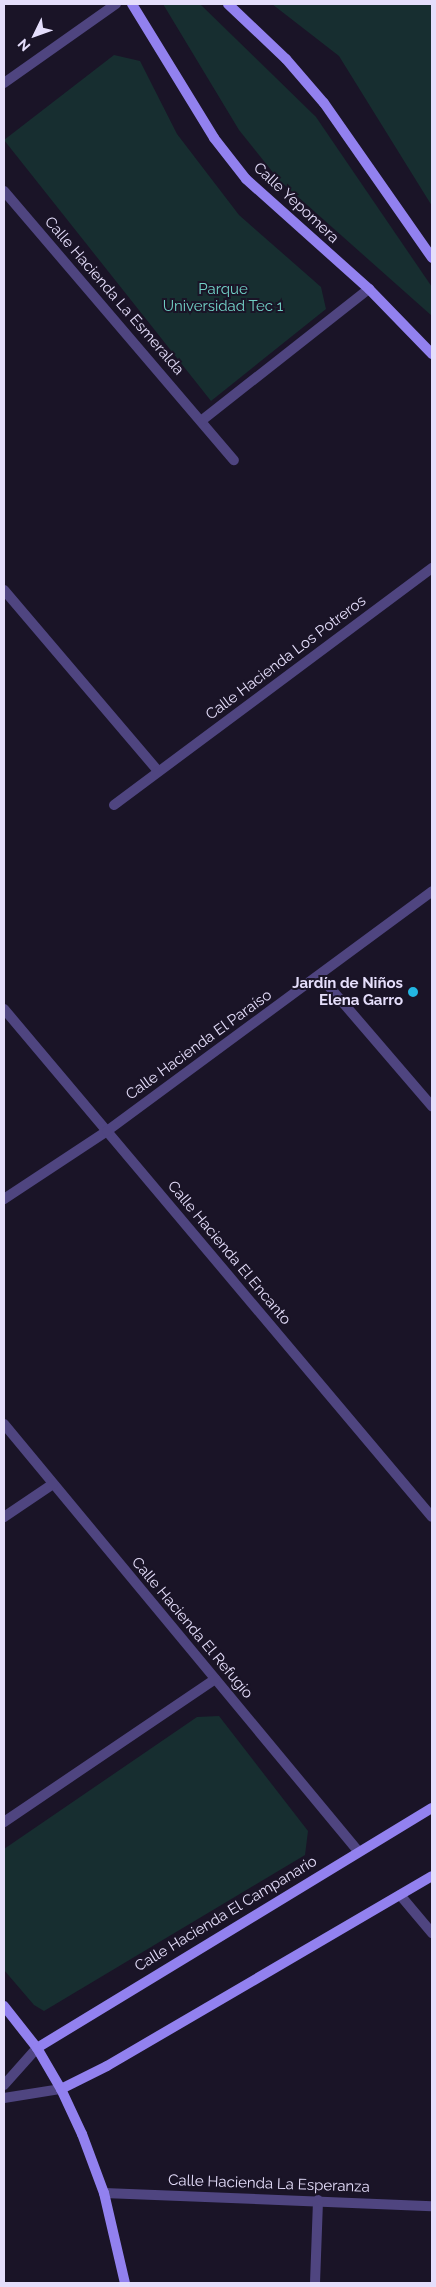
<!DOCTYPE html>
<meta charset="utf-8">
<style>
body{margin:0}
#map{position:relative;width:436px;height:2287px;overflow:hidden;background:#1a1427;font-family:Raleway,sans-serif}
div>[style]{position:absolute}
.green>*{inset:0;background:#172e30}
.street>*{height:10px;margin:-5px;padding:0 5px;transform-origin:5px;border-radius:5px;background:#4f4580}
.secondary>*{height:10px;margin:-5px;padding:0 5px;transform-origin:5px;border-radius:5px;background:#9281ef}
.dots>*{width:14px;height:14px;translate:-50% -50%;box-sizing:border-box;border:2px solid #1a1427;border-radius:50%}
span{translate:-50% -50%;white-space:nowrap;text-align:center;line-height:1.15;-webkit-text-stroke:4px #1a1427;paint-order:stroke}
.street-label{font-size:15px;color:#e5defb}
.park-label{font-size:15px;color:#72d2c7}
.poi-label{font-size:15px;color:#e5defb;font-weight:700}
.right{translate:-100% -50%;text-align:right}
.frame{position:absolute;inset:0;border:5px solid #e5defb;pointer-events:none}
.north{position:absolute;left:10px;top:10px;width:50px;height:50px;-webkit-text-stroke:4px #1a1427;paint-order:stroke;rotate:228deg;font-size:14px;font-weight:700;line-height:20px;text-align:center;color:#e5defb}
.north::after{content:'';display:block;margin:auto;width:18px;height:22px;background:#e5defb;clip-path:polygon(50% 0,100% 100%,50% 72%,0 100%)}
</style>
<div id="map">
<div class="green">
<i style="clip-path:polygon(163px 4px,200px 4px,316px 117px,432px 287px,432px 316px,279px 180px,239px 130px)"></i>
<i style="clip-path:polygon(272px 4px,432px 4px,432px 206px,339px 56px)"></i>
<i style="clip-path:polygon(114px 55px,140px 61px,177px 134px,239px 215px,321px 287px,326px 309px,211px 401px,4px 140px)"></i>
<i style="clip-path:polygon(219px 1716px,308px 1831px,305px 1855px,44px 2011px,34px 2005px,4px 1970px,4px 1849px,197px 1717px)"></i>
</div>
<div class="street">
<i style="left:4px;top:83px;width:137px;rotate:-35.2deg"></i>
<i style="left:4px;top:191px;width:354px;rotate:49.5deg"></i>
<i style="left:201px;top:421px;width:214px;rotate:-38.2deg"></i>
<i style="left:4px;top:590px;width:238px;rotate:49.6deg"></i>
<i style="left:114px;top:805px;width:397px;rotate:-36.7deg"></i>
<i style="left:320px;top:976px;width:172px;rotate:49.3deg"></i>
<i style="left:4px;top:1009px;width:664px;rotate:49.89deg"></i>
<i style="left:4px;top:1199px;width:123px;rotate:-33.4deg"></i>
<i style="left:107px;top:1131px;width:404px;rotate:-36.4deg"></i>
<i style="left:4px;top:1424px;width:555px;rotate:50.34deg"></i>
<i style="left:4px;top:1517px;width:59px;rotate:-34deg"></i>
<i style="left:4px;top:1822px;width:255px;rotate:-34.1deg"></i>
<i style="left:400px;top:1895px;width:50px;rotate:49.9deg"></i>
<i style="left:4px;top:2085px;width:50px;rotate:-48.3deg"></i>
<i style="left:4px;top:2098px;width:58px;rotate:-9deg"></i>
<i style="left:104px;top:2193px;width:328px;rotate:2.3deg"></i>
<i style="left:315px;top:2283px;width:83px;rotate:-87.9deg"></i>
</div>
<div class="secondary">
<i style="left:132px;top:4px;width:157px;rotate:58.5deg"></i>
<i style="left:214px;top:138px;width:52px;rotate:52deg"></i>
<i style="left:246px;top:179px;width:165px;rotate:41.8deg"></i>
<i style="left:369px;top:289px;width:91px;rotate:45.9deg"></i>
<i style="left:228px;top:4px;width:80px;rotate:43.5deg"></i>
<i style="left:286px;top:59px;width:58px;rotate:49.2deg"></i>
<i style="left:324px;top:103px;width:189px;rotate:55.1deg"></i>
<i style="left:4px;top:2006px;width:53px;rotate:51.8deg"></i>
<i style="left:37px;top:2048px;width:48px;rotate:59.7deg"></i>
<i style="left:61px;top:2089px;width:50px;rotate:65deg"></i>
<i style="left:82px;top:2134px;width:63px;rotate:69.6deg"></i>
<i style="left:104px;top:2193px;width:92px;rotate:76.9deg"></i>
<i style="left:37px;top:2048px;width:462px;rotate:-31.3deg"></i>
<i style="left:61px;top:2089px;width:51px;rotate:-26.6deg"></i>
<i style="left:107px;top:2066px;width:376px;rotate:-30.3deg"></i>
</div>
<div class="dots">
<i style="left:413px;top:992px;background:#23b6e2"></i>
</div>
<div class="street-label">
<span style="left:296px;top:203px;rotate:43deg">Calle Yepomera</span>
<span style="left:114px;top:296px;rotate:49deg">Calle Hacienda La Esmeralda</span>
<span style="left:286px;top:658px;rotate:-37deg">Calle Hacienda Los Potreros</span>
<span style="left:199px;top:1045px;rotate:-36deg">Calle Hacienda El Paraíso</span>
<span style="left:229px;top:1253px;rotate:50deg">Calle Hacienda El Encanto</span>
<span style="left:192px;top:1628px;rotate:50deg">Calle Hacienda El Refugio</span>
<span style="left:226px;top:1914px;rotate:-31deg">Calle Hacienda El Campanario</span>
<span style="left:269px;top:2184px;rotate:2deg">Calle Hacienda La Esperanza</span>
</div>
<div class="park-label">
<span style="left:223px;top:298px">Parque<br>Universidad Tec 1</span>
</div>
<div class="poi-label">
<span class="right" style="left:403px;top:992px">Jardín de Niños<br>Elena Garro</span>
</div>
<div class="frame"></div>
<div class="north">N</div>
</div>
